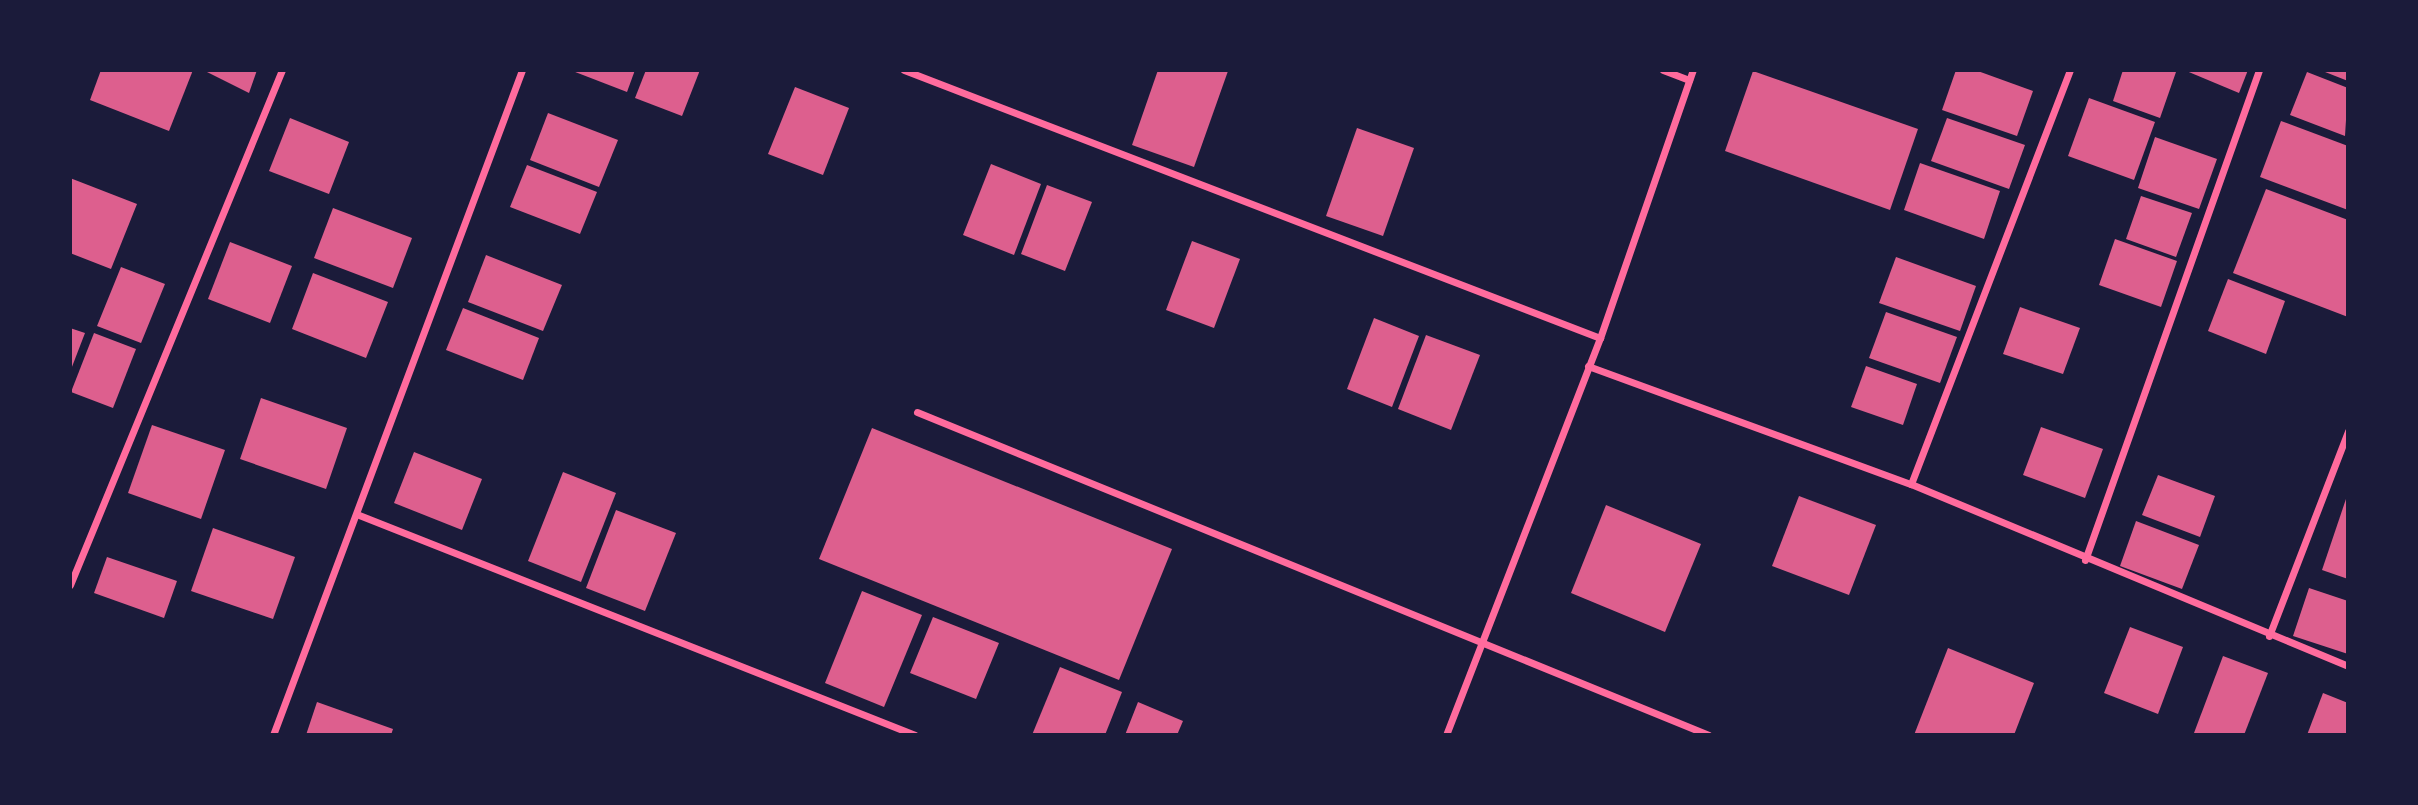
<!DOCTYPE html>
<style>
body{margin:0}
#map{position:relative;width:2418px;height:805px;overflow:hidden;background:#1b1b3a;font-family:Ubuntu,sans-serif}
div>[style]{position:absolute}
.building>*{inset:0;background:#dd5f8e}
.minor>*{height:7px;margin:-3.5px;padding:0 3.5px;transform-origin:3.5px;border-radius:3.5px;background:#ff6b9d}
span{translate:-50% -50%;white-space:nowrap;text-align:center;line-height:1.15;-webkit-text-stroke:5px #1b1b3a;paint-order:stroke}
.frame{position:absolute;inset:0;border:72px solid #1b1b3a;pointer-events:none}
</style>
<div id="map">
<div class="building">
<i style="clip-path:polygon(101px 70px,193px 70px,169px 131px,90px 100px)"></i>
<i style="clip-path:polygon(203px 70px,257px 70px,249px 93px)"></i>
<i style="clip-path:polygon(570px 70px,635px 70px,627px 92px)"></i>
<i style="clip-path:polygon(646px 70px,700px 70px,682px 116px,635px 98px)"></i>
<i style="clip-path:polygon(1158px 70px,1228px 71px,1194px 167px,1132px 145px)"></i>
<i style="clip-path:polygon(1956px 70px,1975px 70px,2033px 91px,2017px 136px,1942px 110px)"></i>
<i style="clip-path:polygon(2123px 70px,2176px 72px,2160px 118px,2113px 101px)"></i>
<i style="clip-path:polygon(2184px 70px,2248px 70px,2239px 93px)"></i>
<i style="clip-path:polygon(2320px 70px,2348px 70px,2348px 81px)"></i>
<i style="clip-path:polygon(1753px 71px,1918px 129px,1890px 210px,1725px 151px)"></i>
<i style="clip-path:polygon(2307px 72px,2348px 88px,2345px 136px,2290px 115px)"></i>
<i style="clip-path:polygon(795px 87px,849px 108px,823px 175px,768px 154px)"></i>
<i style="clip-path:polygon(2089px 98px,2155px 122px,2134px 180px,2068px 156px)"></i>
<i style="clip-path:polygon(548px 113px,618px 140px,599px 187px,530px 160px)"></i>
<i style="clip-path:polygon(290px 118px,349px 142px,329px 194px,269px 171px)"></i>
<i style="clip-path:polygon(1947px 118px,2025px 145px,2009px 189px,1931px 161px)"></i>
<i style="clip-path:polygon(2281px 121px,2348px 146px,2348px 210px,2260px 177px)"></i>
<i style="clip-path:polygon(1357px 128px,1414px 148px,1383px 236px,1326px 216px)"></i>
<i style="clip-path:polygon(2155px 137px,2217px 159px,2199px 209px,2138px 188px)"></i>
<i style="clip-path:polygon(1920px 163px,2000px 191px,1984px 239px,1904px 210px)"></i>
<i style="clip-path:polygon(991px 164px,1041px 184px,1014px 255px,963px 235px)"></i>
<i style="clip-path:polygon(527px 165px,597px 192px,580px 234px,510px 207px)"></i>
<i style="clip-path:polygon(70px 178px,137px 204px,111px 269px,70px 253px)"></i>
<i style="clip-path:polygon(1047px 185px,1092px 202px,1065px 271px,1021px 254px)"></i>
<i style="clip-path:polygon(2266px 189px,2348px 220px,2348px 317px,2233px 273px)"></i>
<i style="clip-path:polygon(2141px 196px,2192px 213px,2176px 257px,2126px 239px)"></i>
<i style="clip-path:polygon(333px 208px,412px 238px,393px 288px,314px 258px)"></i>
<i style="clip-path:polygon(2115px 239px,2177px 261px,2161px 307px,2099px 285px)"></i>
<i style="clip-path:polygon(1192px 241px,1240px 259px,1214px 328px,1166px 310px)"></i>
<i style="clip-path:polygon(230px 242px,292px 266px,270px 323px,208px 299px)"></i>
<i style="clip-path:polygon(486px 255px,562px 285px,543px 331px,468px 302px)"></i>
<i style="clip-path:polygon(1896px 257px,1976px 286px,1960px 331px,1879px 303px)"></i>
<i style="clip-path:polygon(121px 267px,165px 284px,141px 343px,97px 326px)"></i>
<i style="clip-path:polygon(313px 273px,388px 302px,366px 358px,292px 329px)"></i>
<i style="clip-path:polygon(2228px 279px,2285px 301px,2266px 354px,2208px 331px)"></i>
<i style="clip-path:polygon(2020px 307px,2080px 328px,2063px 374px,2003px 354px)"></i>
<i style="clip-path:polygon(463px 308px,539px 338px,523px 380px,446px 350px)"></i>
<i style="clip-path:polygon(1886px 312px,1957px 337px,1940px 383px,1869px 358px)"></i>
<i style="clip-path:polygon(1374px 318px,1419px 336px,1392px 407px,1347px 389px)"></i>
<i style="clip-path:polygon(70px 328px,85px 333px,70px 372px)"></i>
<i style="clip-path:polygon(94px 333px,136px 349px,113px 408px,71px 392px)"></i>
<i style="clip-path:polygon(1426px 335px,1480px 355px,1451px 430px,1398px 409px)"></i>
<i style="clip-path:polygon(1866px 366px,1917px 384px,1903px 425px,1851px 407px)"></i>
<i style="clip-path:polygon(261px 398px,347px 428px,326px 489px,240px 459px)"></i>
<i style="clip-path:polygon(152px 425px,225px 450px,201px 519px,128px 493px)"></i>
<i style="clip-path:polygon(2041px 427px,2103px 449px,2085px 498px,2023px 475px)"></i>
<i style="clip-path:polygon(872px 428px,1172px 549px,1119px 680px,819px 559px)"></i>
<i style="clip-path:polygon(414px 452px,482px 479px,462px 530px,394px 503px)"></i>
<i style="clip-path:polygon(563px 472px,616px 493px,581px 582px,528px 561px)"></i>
<i style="clip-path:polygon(2158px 475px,2215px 496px,2200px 537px,2142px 515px)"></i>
<i style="clip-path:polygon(2348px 493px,2348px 579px,2322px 570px)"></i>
<i style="clip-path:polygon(1799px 496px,1876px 525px,1849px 595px,1772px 566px)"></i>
<i style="clip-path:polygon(1606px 505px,1701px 544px,1665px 632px,1571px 593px)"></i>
<i style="clip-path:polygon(616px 510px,676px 533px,645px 611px,586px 588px)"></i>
<i style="clip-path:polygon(2136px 521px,2199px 545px,2182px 589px,2120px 566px)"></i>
<i style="clip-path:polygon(213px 528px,295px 557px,273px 619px,191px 591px)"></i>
<i style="clip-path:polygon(107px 557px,177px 581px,164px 618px,94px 593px)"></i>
<i style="clip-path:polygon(2309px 588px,2348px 601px,2348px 654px,2293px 636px)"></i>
<i style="clip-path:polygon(862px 591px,922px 615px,884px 707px,825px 683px)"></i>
<i style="clip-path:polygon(933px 617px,999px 643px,976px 699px,910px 673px)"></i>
<i style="clip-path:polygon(2130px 627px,2183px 647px,2158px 714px,2104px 693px)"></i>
<i style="clip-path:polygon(1948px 648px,2034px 683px,2014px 735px,1914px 735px)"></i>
<i style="clip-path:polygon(2223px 656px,2268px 673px,2244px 735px,2200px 735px,2194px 733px)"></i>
<i style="clip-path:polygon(1060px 667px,1122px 692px,1105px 735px,1032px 735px)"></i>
<i style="clip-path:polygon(2323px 693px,2348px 703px,2348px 735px,2307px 735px)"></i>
<i style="clip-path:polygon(317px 702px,393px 729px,391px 735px,306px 735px)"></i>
<i style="clip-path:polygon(1138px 702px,1183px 721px,1177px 735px,1125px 735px)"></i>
</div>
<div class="minor">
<i style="left:904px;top:70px;width:746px;rotate:21.06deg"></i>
<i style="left:1663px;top:70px;width:28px;rotate:21deg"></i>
<i style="left:1588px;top:366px;width:344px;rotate:20.1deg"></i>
<i style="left:1911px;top:484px;width:443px;rotate:-69deg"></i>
<i style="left:917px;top:412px;width:855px;rotate:22.19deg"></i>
<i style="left:1911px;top:484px;width:473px;rotate:22.6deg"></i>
<i style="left:359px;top:515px;width:598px;rotate:21.59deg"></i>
<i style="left:2085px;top:560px;width:520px;rotate:-70.45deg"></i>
<i style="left:70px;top:585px;width:557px;rotate:-67.63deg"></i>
<i style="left:2269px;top:636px;width:220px;rotate:-68.9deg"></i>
<i style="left:273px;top:735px;width:710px;rotate:-69.47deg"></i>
<i style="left:1446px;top:735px;width:426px;rotate:-68.8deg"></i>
<i style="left:1600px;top:338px;width:284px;rotate:-70.9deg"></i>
</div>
<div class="frame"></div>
</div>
